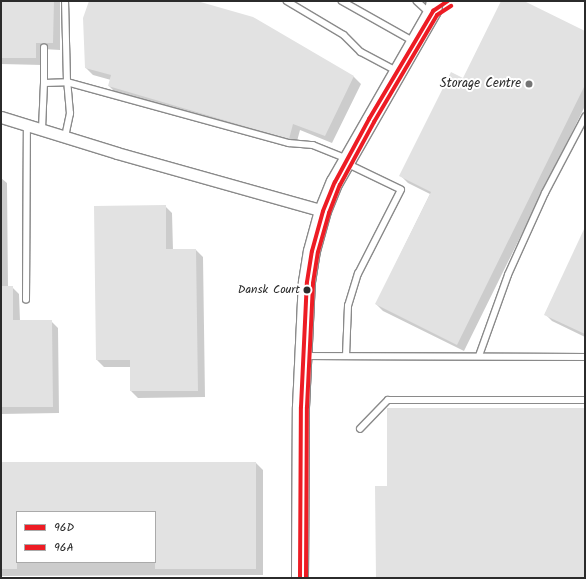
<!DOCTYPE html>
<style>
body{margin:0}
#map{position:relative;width:586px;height:579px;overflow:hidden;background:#fff;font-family:Kalam,sans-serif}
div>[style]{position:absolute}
.shadow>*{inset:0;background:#0003}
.building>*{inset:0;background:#e2e2e2}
.roads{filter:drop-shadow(1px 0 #8a8a8a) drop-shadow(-1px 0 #8a8a8a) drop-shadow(0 1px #8a8a8a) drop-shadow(0 -1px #8a8a8a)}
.lane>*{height:5.5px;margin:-2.75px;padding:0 2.75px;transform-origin:2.75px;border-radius:2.75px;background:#fff}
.street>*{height:11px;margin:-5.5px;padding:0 5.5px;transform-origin:5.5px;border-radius:5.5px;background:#fff}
.secondary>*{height:16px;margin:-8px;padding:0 8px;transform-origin:8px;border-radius:8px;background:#fff}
.bus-1>*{height:4px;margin:-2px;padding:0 2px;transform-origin:2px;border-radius:2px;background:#ed1c24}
.bus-2>*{height:4px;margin:-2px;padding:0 2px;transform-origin:2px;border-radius:2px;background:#ed1c24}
.dots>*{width:11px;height:11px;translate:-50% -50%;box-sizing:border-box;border:2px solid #fff;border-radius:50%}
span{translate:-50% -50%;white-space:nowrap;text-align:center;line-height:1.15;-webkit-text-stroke:4px #fff;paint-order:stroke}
.bus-label{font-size:12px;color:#2b2b2b}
.right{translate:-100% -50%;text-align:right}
.poi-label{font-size:13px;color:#2b2b2b}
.frame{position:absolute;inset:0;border:2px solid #2b2b2b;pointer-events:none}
.legend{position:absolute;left:16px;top:511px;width:140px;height:52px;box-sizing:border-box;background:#fff;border:1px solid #aaa;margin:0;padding:5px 7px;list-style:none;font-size:12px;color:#2b2b2b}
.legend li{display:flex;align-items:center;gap:8px;height:20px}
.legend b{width:20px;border:1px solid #aaa}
</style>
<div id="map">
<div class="shadow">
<i style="clip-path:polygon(1px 1px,60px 1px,60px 50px,43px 49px,42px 65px,1px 64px)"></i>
<i style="clip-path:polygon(90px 1px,193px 1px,253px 18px,354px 77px,361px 84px,332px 143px,300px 130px,296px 145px,116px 93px,109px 86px,111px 80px,93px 75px,86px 68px)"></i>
<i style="clip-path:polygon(502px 1px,522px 1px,585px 32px,585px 106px,464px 351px,383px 311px,376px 304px,430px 194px,408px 183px,401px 176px,464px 80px)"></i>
<i style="clip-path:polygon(1px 178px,7px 183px,8px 287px,12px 287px,19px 294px,20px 321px,51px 321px,58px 328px,59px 413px,1px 414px)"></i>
<i style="clip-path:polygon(165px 206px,172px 213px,173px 250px,196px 250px,203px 257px,205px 397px,138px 398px,131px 391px,131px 367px,104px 367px,97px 360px)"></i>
<i style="clip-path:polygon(585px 229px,585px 337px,552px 321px,545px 314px)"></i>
<i style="clip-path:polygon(evenodd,1px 463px,256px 463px,263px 470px,263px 575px,1px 576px,1px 463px,17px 512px,155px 512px,155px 562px,17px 562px,17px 512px)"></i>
</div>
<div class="building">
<i style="clip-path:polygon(1px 1px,54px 1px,53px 43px,36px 43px,36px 58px,1px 58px)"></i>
<i style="clip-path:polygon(89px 1px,197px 1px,253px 17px,354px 76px,325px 136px,293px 124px,289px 139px,258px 130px,108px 86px,111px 75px,85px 68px,83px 18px)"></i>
<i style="clip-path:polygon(501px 1px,524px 1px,585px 31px,585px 85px,457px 345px,375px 304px,431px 192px,399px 176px,451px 72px,463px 78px)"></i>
<i style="clip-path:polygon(166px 205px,166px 249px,196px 249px,198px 391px,130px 391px,130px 360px,96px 360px,94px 206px)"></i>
<i style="clip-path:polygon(585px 227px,585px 334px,544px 315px)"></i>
<i style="clip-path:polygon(1px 286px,13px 286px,13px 320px,52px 320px,53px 407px,1px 407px)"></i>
<i style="clip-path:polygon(387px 408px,585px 408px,585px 578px,376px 578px,375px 486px,387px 486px)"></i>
<i style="clip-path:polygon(1px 462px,256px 462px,256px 569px,155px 569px,155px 512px,17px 512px,17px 569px,1px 569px)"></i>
</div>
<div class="roads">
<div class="lane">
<i style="left:287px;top:1px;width:66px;rotate:30.8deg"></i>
<i style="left:344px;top:35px;width:24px;rotate:45deg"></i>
<i style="left:361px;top:52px;width:41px;rotate:27.8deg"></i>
<i style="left:342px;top:1px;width:84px;rotate:29.3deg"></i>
<i style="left:417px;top:1px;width:18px;rotate:43deg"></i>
<i style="left:44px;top:83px;width:35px;rotate:-90deg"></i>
<i style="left:42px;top:129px;width:46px;rotate:-87.5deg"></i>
<i style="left:44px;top:83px;width:23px;rotate:-2deg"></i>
<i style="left:67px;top:82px;width:81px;rotate:-91.4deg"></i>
<i style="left:65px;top:137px;width:24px;rotate:-78deg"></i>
<i style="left:70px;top:114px;width:32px;rotate:-95deg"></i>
<i style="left:67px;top:82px;width:230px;rotate:15.4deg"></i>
<i style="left:289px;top:143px;width:24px;rotate:5deg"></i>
<i style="left:313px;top:145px;width:37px;rotate:22deg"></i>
<i style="left:26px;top:300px;width:175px;rotate:-89.7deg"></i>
<i style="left:305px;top:356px;width:280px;rotate:0.2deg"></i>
<i style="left:346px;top:356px;width:50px;rotate:-87.7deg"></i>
<i style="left:348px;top:306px;width:34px;rotate:-73deg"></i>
<i style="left:358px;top:274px;width:94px;rotate:-62.9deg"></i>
<i style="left:401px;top:190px;width:60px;rotate:-154.3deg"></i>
<i style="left:479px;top:356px;width:86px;rotate:-70.3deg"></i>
<i style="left:508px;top:275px;width:90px;rotate:-65.7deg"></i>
<i style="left:545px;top:193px;width:86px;rotate:-62.2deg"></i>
<i style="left:360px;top:429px;width:40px;rotate:-46deg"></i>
<i style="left:388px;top:400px;width:197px"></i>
</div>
<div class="street">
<i style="left:1px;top:117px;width:121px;rotate:17.2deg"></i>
<i style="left:117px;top:153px;width:214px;rotate:15.7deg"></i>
</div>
<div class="secondary">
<i style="left:300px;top:578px;width:171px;rotate:-89.7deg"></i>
<i style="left:301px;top:407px;width:125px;rotate:-87.3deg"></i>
<i style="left:307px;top:282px;width:31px;rotate:-81deg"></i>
<i style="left:312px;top:251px;width:41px;rotate:-74.6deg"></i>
<i style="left:323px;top:211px;width:31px;rotate:-68deg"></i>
<i style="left:335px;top:182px;width:197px;rotate:-60.2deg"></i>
<i style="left:433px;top:11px;width:10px;rotate:-79deg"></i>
</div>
</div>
<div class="bus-1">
<i style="left:300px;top:578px;width:171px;rotate:-89.7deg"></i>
<i style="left:301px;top:407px;width:125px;rotate:-87.3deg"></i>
<i style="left:307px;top:282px;width:31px;rotate:-81deg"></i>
<i style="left:312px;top:251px;width:41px;rotate:-74.6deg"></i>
<i style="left:323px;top:211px;width:31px;rotate:-68deg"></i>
<i style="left:335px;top:182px;width:72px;rotate:-61.6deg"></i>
<i style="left:369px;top:119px;width:126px;rotate:-59.3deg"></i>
<i style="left:433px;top:11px;width:18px;rotate:-34deg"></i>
</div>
<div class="bus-2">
<i style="left:306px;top:578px;width:171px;rotate:-89.7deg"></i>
<i style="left:307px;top:407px;width:124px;rotate:-87.2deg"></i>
<i style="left:313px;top:283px;width:31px;rotate:-81deg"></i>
<i style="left:318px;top:252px;width:41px;rotate:-74.2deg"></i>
<i style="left:329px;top:213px;width:30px;rotate:-69deg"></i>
<i style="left:340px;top:185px;width:72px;rotate:-61.6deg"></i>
<i style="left:374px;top:122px;width:124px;rotate:-59.5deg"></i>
<i style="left:437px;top:15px;width:17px;rotate:-33deg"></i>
</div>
<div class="dots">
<i style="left:529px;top:84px;background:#757575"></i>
<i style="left:307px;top:290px;background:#2b2b2b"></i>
</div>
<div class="bus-label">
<span class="right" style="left:300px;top:290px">Dansk Court</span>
</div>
<div class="poi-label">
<span class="right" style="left:521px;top:84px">Storage Centre</span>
</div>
<div class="frame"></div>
<ul class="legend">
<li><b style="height:5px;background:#ed1c24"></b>96D</li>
<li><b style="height:5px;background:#ed1c24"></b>96A</li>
</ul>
</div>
